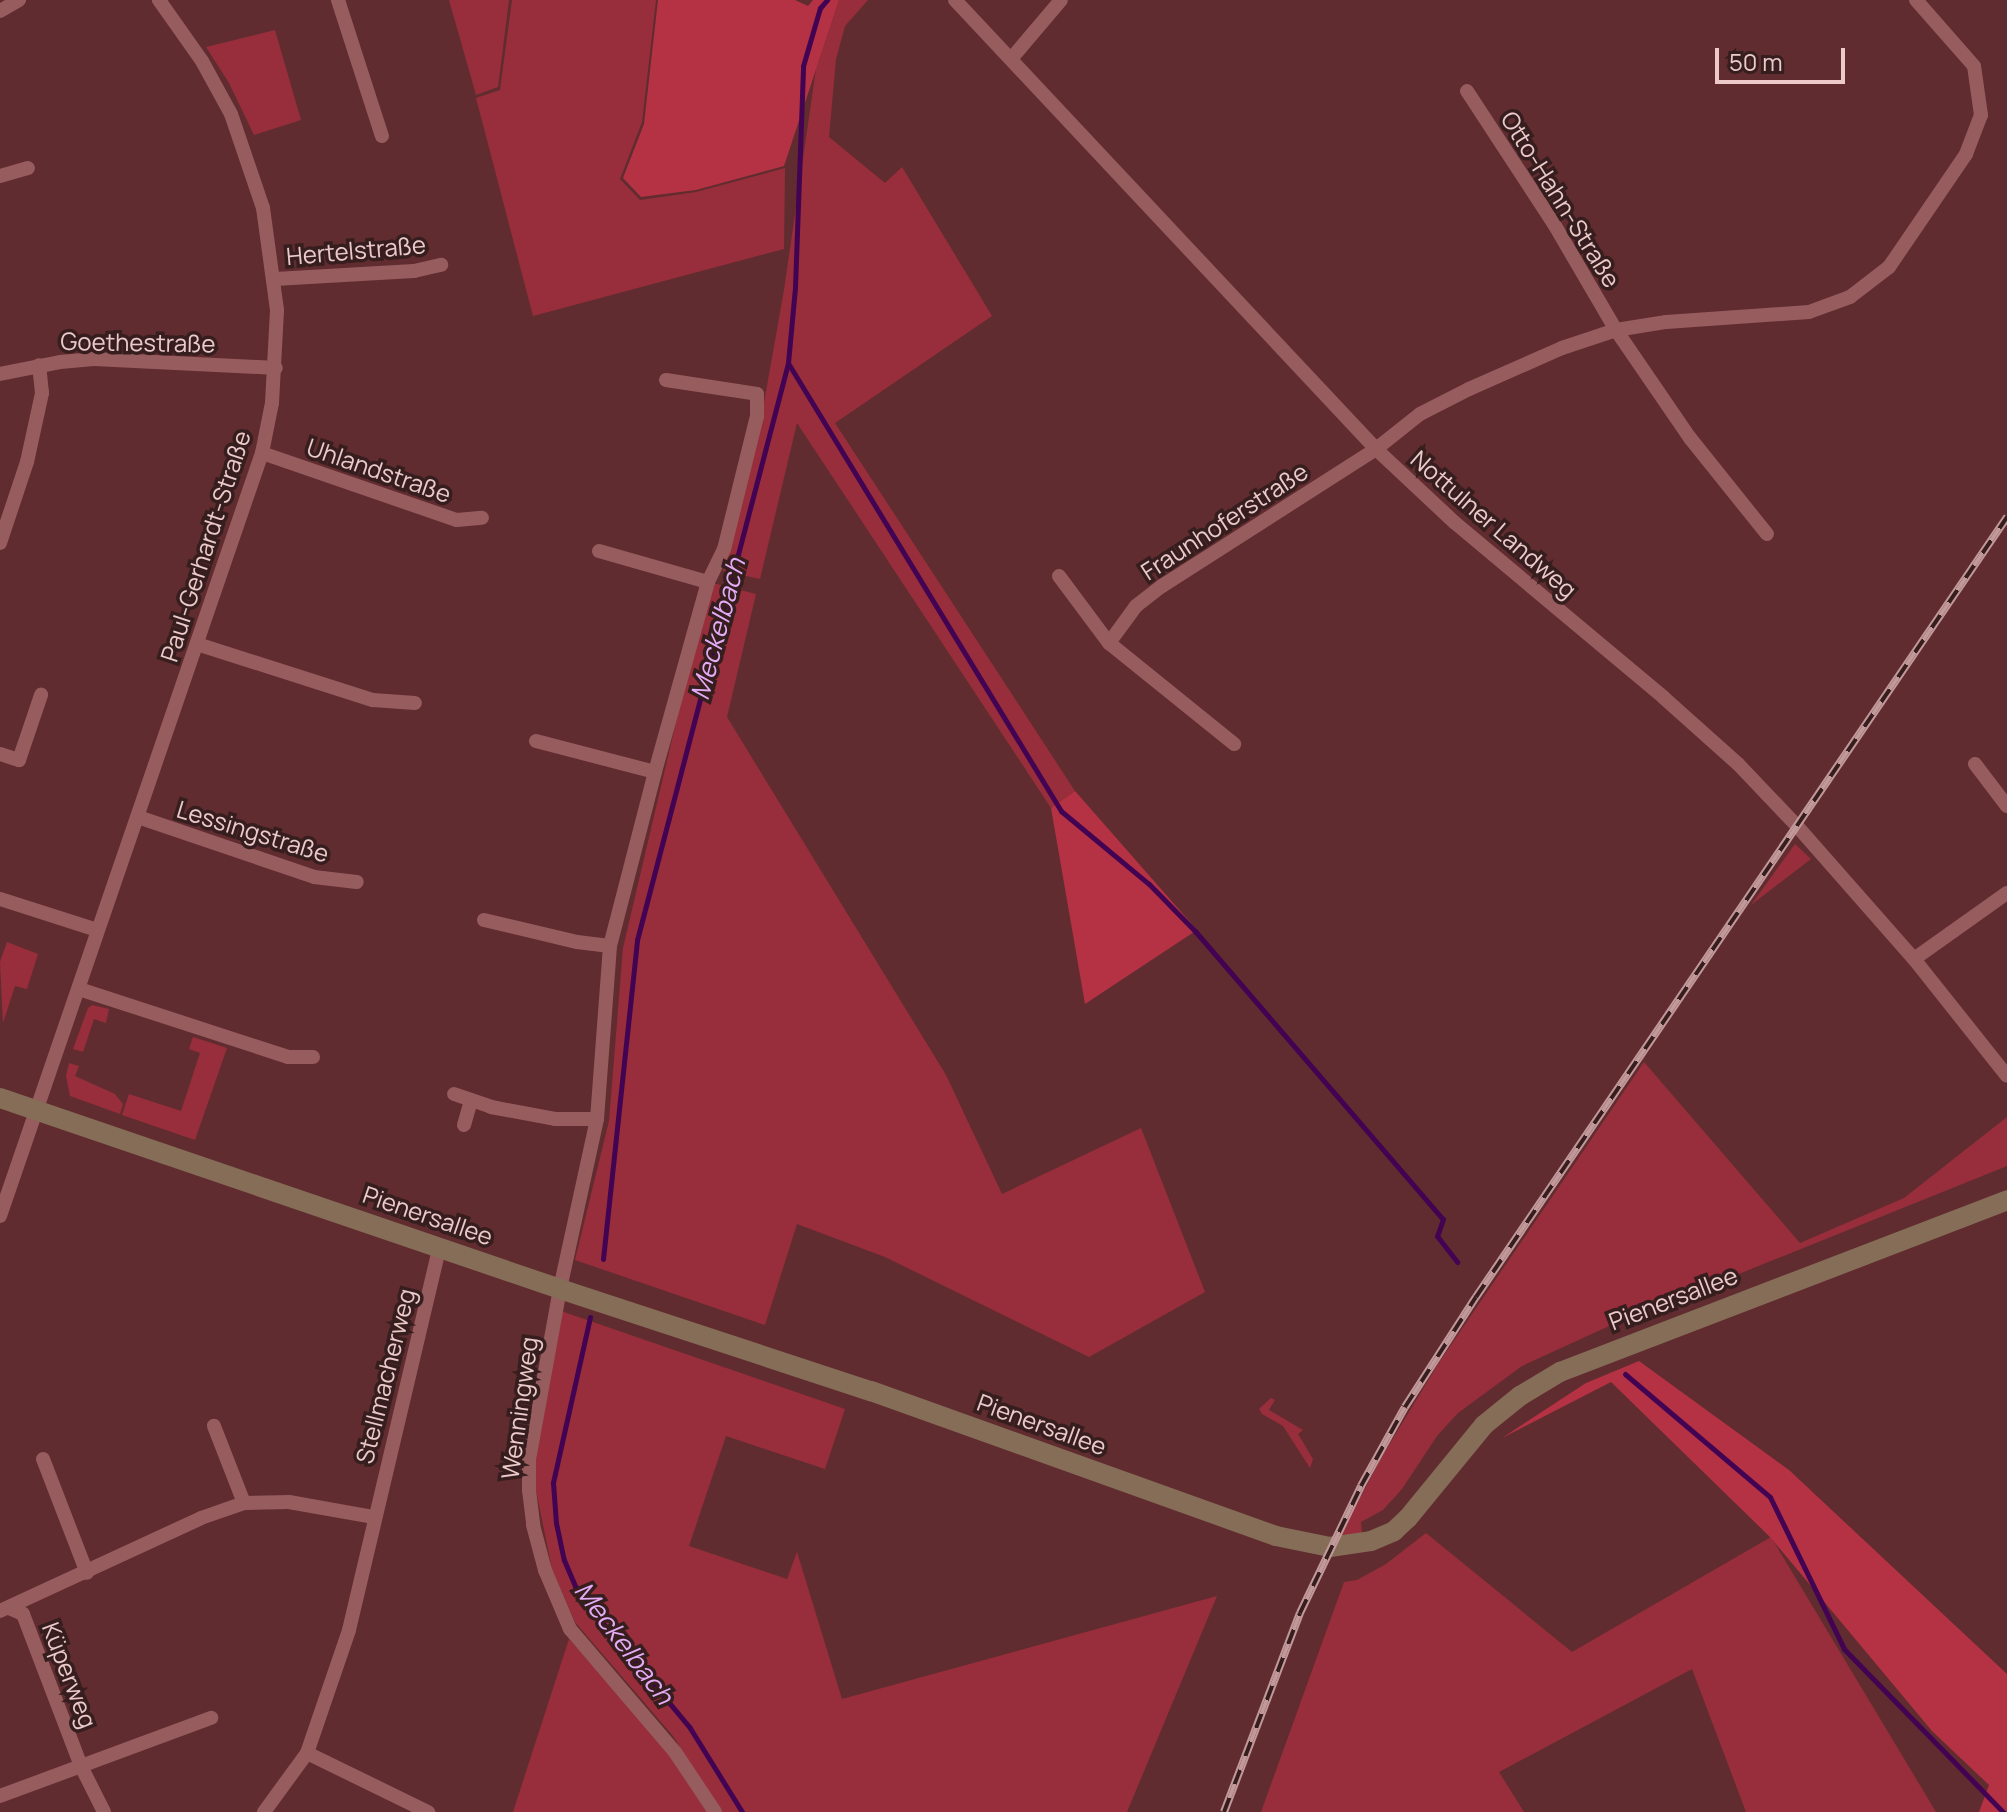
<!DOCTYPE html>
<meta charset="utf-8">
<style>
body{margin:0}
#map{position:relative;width:2007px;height:1812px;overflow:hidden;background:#612c2f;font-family:Manrope,sans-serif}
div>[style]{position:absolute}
.green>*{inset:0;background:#982e3b}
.forest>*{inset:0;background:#b43243}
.stream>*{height:5px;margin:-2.5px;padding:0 2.5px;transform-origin:2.5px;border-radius:2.5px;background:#420353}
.minor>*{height:14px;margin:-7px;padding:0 7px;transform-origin:7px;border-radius:7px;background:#975c5e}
.secondary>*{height:20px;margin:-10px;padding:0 10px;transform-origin:10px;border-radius:10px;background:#856d57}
.rail>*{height:8px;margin-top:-4px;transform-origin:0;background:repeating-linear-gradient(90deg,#361e1f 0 15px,#c1999a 0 30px);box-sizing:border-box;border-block:2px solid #c1999a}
span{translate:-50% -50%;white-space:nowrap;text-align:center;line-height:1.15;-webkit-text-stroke:7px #361e1f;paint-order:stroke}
.street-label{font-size:24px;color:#eccaca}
.water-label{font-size:26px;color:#e4acf7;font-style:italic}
.scale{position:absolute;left:1715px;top:48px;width:130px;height:36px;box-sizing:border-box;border:4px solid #eccaca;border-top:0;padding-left:10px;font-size:24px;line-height:28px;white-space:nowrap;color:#eccaca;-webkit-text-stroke:6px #361e1f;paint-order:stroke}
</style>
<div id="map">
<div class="green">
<i style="clip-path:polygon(449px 0,509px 0,498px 87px,476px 95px)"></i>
<i style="clip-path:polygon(512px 0,656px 0,642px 122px,620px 179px,640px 200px,696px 192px,785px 168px,784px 249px,533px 316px,476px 98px,500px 90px)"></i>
<i style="clip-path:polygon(839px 0,868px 0,845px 26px,836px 59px,829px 137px,885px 183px,902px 167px,992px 316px,835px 423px,1075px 791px,1051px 808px,797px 423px,760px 579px,723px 571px,759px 431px,784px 290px,816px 69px)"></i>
<i style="clip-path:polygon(275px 30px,301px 120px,254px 135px,229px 83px,206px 47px)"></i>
<i style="clip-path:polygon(709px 582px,756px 594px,727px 717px,946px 1075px,1002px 1194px,1141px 1128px,1205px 1292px,1089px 1357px,885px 1257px,797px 1224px,765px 1325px,575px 1260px,609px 1121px,623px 948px)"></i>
<i style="clip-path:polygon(1795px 844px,1811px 859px,1751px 905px)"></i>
<i style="clip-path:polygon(7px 942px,38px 954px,27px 989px,15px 986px,3px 1023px,0 962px)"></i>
<i style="clip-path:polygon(92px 1005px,109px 1009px,106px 1023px,94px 1019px,83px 1052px,73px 1049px,88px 1008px)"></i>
<i style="clip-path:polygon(193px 1037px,227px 1048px,195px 1140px,122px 1115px,129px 1094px,181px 1111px,200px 1053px,189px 1049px)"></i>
<i style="clip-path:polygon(1644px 1062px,1800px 1243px,1904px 1198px,2007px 1117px,2007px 1166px,1607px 1327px,1522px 1366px,1458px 1413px,1437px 1436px,1402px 1489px,1383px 1510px,1361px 1522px,1362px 1533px,1339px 1538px,1381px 1458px,1440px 1361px)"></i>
<i style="clip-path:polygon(69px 1063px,79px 1066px,75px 1076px,115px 1094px,123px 1104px,120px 1114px,70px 1096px,66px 1076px)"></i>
<i style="clip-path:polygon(561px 1311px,845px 1409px,825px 1469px,726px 1436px,689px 1546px,787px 1579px,797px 1552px,842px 1699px,1217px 1596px,1127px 1812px,722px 1812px,673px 1736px,575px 1622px,552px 1569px,536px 1490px,536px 1459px)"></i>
<i style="clip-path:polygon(1271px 1398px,1275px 1400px,1269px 1410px,1303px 1430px,1298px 1434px,1313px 1459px,1310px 1468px,1283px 1426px,1262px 1414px,1259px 1409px)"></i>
<i style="clip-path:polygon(1426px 1533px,1572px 1652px,1771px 1537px,1936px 1812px,1746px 1812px,1692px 1669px,1499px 1772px,1524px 1812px,1261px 1812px,1344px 1582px,1357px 1580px,1386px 1564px)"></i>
<i style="clip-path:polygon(569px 1639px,663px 1745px,707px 1812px,513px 1812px)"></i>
</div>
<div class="forest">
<i style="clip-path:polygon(658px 0,795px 0,808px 6px,813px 0,839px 0,784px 166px,696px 190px,641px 197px,623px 178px,644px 124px)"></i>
<i style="clip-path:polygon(1075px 791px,1197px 930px,1085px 1004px,1051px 808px)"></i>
<i style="clip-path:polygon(1639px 1361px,1789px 1470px,2007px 1674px,2007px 1812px,1979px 1812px,1989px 1785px,1932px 1731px,1770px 1537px,1611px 1382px,1502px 1438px,1586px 1383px)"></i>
</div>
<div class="stream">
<i style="left:788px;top:363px;width:525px;rotate:58.64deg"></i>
<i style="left:1061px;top:811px;width:114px;rotate:39.7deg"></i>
<i style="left:1149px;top:884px;width:66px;rotate:45.6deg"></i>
<i style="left:1195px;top:931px;width:380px;rotate:49.3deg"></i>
<i style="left:1443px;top:1219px;width:18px;rotate:109deg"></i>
<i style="left:1437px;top:1236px;width:33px;rotate:52deg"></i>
<i style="left:603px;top:1259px;width:321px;rotate:-83.9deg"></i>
<i style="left:637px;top:940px;width:596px;rotate:-75.33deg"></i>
<i style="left:788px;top:363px;width:76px;rotate:-84.7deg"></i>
<i style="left:795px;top:287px;width:221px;rotate:-87.9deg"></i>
<i style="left:803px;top:66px;width:60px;rotate:-73.7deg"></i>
<i style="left:820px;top:8px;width:11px;rotate:-49deg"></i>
<i style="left:590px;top:1317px;width:170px;rotate:102.6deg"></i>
<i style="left:553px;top:1483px;width:40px;rotate:85.7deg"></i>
<i style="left:556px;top:1523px;width:38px;rotate:78deg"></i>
<i style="left:564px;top:1560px;width:28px;rotate:67deg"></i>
<i style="left:575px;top:1586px;width:36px;rotate:54deg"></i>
<i style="left:596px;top:1615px;width:147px;rotate:50.2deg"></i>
<i style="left:690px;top:1728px;width:99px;rotate:58.2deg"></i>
<i style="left:1625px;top:1374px;width:190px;rotate:40.3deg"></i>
<i style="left:1770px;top:1497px;width:169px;rotate:64deg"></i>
<i style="left:1844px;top:1649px;width:228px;rotate:45.7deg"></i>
</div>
<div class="minor">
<i style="left:338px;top:0;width:143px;rotate:72.1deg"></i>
<i style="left:955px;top:0;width:616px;rotate:46.84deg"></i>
<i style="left:1376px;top:449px;width:107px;rotate:43.1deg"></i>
<i style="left:1454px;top:522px;width:273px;rotate:39.9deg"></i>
<i style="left:1663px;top:697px;width:101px;rotate:41.8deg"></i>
<i style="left:1738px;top:764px;width:86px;rotate:46.4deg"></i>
<i style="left:1797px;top:826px;width:177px;rotate:48.7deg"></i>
<i style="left:1914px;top:959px;width:149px;rotate:51.5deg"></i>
<i style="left:0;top:11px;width:22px;rotate:-30deg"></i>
<i style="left:1011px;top:59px;width:77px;rotate:-49.7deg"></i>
<i style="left:1467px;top:91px;width:159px;rotate:56.8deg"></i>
<i style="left:1554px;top:224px;width:123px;rotate:59.7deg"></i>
<i style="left:1616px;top:330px;width:131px;rotate:55.6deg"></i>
<i style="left:1690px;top:438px;width:123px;rotate:51.3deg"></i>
<i style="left:0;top:176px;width:29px;rotate:-16deg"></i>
<i style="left:275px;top:279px;width:139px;rotate:-3.3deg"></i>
<i style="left:414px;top:271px;width:28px;rotate:-13deg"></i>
<i style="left:0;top:374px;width:61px;rotate:-11.3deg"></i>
<i style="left:60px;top:362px;width:34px;rotate:-5deg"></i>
<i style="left:94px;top:359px;width:182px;rotate:2.8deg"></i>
<i style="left:666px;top:380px;width:92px;rotate:8.7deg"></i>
<i style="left:757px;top:394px;width:22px;rotate:90deg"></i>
<i style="left:757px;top:416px;width:137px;rotate:103.9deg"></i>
<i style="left:724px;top:549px;width:37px;rotate:116deg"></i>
<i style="left:708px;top:582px;width:197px;rotate:105.6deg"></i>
<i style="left:655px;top:772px;width:180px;rotate:104.5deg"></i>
<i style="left:610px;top:946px;width:173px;rotate:94.3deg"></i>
<i style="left:597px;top:1119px;width:174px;rotate:102.3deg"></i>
<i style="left:560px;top:1289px;width:174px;rotate:100.3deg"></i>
<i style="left:529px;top:1460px;width:30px;rotate:90deg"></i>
<i style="left:529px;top:1490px;width:35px;rotate:83deg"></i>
<i style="left:533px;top:1525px;width:47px;rotate:75.1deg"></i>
<i style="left:545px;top:1570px;width:64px;rotate:67deg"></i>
<i style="left:570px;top:1629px;width:162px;rotate:49.5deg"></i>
<i style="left:675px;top:1752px;width:72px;rotate:56.3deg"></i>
<i style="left:262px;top:453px;width:206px;rotate:19deg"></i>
<i style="left:457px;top:520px;width:25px;rotate:-5deg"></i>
<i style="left:0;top:543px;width:85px;rotate:-71.6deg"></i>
<i style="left:27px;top:462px;width:71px;rotate:-77.7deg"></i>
<i style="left:42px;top:393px;width:28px;rotate:-96deg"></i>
<i style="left:599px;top:551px;width:113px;rotate:15.9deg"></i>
<i style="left:1059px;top:576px;width:84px;rotate:53.3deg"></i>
<i style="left:1109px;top:643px;width:161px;rotate:38.9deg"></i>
<i style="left:1109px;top:643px;width:46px;rotate:-53.9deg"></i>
<i style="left:1136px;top:606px;width:33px;rotate:-38deg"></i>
<i style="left:1162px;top:586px;width:254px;rotate:-32.6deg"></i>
<i style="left:1376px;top:449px;width:56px;rotate:-38.5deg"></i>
<i style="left:1420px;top:414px;width:55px;rotate:-27deg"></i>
<i style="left:1469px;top:389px;width:102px;rotate:-23.8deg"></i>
<i style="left:1562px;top:348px;width:57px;rotate:-18.4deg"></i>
<i style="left:1616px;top:330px;width:51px;rotate:-9.1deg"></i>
<i style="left:1666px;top:322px;width:143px;rotate:-4deg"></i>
<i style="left:1809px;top:312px;width:44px;rotate:-20.1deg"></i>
<i style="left:1850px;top:297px;width:49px;rotate:-37.6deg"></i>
<i style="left:1889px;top:267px;width:137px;rotate:-55.7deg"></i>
<i style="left:1966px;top:154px;width:42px;rotate:-69deg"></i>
<i style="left:1981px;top:115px;width:49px;rotate:-98.1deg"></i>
<i style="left:1974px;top:66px;width:88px;rotate:-131.3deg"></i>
<i style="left:197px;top:644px;width:185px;rotate:17.7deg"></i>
<i style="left:373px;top:700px;width:42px;rotate:4.1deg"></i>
<i style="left:536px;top:741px;width:123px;rotate:14.6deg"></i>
<i style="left:0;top:754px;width:20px;rotate:18deg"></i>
<i style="left:19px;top:760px;width:69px;rotate:-71.3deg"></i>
<i style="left:1975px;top:764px;width:53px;rotate:52.7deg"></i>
<i style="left:138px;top:817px;width:186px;rotate:18.8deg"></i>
<i style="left:314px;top:877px;width:43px;rotate:6.6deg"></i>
<i style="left:0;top:899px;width:102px;rotate:17.7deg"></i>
<i style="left:484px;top:920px;width:96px;rotate:13.3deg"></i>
<i style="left:577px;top:942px;width:33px;rotate:7deg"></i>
<i style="left:1914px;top:959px;width:114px;rotate:-35.4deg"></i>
<i style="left:79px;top:989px;width:220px;rotate:18deg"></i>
<i style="left:288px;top:1057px;width:25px"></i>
<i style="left:454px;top:1094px;width:39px;rotate:19deg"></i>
<i style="left:491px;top:1107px;width:65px;rotate:10.6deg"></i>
<i style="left:555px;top:1119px;width:42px"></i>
<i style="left:464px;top:1125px;width:26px;rotate:-74deg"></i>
<i style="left:0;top:1216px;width:807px;rotate:-71.05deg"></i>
<i style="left:262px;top:453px;width:51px;rotate:-78.7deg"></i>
<i style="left:272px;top:403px;width:93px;rotate:-86.9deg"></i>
<i style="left:277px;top:310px;width:103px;rotate:-97.8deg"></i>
<i style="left:263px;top:208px;width:99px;rotate:-108.8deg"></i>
<i style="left:231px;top:114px;width:60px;rotate:-118.7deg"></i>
<i style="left:202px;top:61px;width:75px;rotate:-125.2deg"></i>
<i style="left:43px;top:1459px;width:122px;rotate:68.9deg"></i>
<i style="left:244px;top:1503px;width:45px;rotate:-1.3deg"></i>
<i style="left:289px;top:1502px;width:85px;rotate:10.1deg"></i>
<i style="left:0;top:1611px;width:221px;rotate:-24.8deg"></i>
<i style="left:201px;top:1518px;width:46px;rotate:-19.2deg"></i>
<i style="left:244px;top:1503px;width:83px;rotate:-111.3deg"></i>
<i style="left:307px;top:1753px;width:135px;rotate:26deg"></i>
<i style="left:0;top:1796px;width:86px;rotate:-20.3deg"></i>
<i style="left:81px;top:1766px;width:163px;rotate:-110.9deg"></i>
<i style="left:23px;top:1614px;width:15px;rotate:-157deg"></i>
<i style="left:104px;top:1812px;width:51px;rotate:-116.6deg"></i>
<i style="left:81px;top:1766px;width:139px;rotate:-20.3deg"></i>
<i style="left:264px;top:1812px;width:73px;rotate:-53.9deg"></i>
<i style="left:307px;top:1753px;width:130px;rotate:-71.1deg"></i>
<i style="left:349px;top:1630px;width:395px;rotate:-76.7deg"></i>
</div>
<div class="secondary">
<i style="left:0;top:1098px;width:592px;rotate:18.83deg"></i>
<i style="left:560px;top:1289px;width:327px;rotate:18.2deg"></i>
<i style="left:871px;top:1391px;width:430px;rotate:19.7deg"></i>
<i style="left:1276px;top:1536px;width:55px;rotate:11.5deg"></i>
<i style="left:1330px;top:1547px;width:41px;rotate:-8.3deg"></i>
<i style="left:1371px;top:1541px;width:25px;rotate:-23deg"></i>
<i style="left:1394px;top:1531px;width:19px;rotate:-43deg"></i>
<i style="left:1408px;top:1518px;width:120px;rotate:-50.7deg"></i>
<i style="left:1484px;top:1425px;width:46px;rotate:-38.9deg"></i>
<i style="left:1520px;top:1396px;width:47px;rotate:-31deg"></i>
<i style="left:1560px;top:1372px;width:479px;rotate:-21deg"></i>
</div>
<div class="rail">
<i style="left:1224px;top:1812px;width:213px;rotate:-69.1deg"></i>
<i style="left:1300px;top:1613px;width:141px;rotate:-64.3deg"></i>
<i style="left:1361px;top:1486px;width:90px;rotate:-60.9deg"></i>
<i style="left:1405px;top:1407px;width:131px;rotate:-57.2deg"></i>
<i style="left:1476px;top:1297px;width:944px;rotate:-55.75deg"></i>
</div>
<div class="street-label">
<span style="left:1561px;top:199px;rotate:58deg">Otto-Hahn-Straße</span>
<span style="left:356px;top:250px;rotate:-5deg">Hertelstraße</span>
<span style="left:138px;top:342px;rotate:1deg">Goethestraße</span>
<span style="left:379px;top:470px;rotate:19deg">Uhlandstraße</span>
<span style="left:1224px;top:521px;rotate:-33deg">Fraunhoferstraße</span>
<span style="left:1494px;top:524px;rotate:41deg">Nottulner Landweg</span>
<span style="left:205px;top:546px;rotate:-72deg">Paul-Gerhardt-Straße</span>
<span style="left:253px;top:831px;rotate:17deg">Lessingstraße</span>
<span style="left:428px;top:1215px;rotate:19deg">Pienersallee</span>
<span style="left:1673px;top:1298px;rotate:-21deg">Pienersallee</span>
<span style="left:385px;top:1376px;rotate:-76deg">Stellmacherweg</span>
<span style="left:519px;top:1408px;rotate:-82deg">Wenningweg</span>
<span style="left:1042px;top:1424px;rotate:20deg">Pienersallee</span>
<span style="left:70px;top:1675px;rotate:69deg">Küperweg</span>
</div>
<div class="water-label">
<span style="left:718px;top:629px;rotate:-75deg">Meckelbach</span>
<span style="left:624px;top:1643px;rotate:53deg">Meckelbach</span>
</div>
<div class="scale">50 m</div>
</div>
